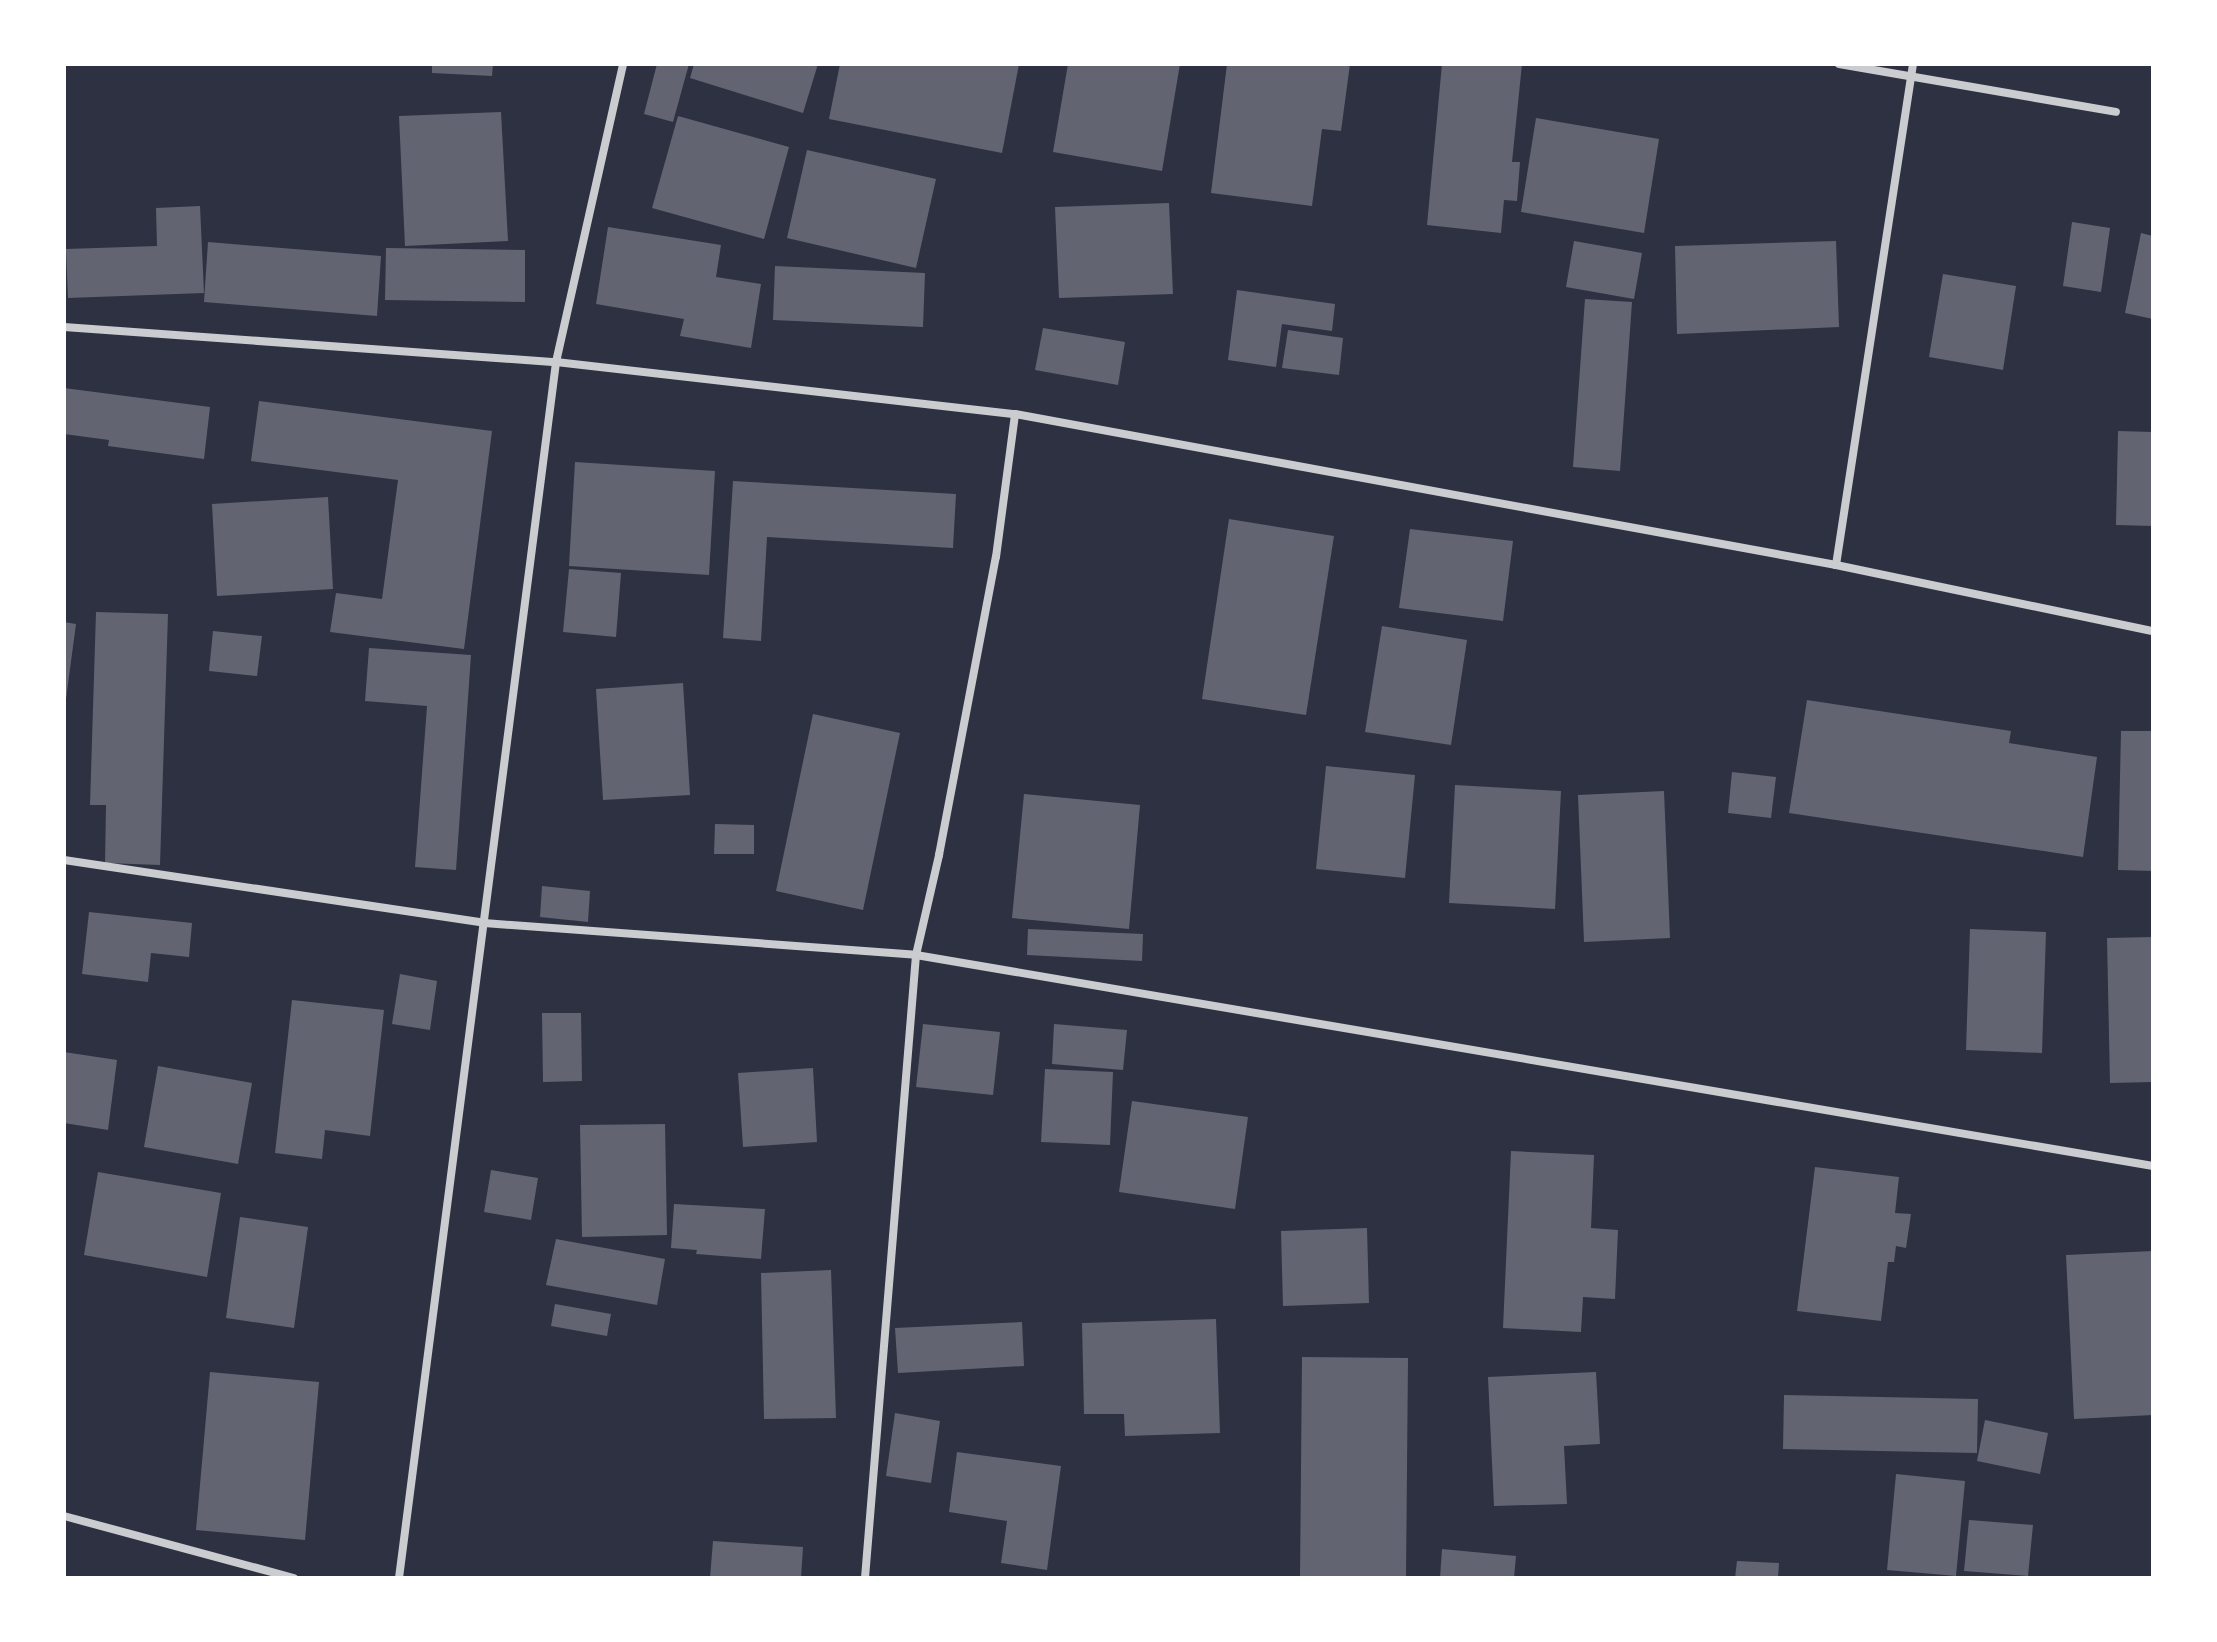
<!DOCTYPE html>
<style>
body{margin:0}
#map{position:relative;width:2217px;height:1642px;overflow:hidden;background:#2d3142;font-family:Manrope,sans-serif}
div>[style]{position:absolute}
.building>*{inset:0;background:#626471}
.minor>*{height:8px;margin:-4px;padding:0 4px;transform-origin:4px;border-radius:4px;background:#caccd0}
span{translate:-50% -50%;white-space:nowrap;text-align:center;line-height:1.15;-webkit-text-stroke:6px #fff;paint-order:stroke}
.frame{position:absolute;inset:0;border:66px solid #fff;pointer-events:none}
</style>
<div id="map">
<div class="building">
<i style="clip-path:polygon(432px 64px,493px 64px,492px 76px,432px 73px)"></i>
<i style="clip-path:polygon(657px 64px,689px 64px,673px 122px,644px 114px)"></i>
<i style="clip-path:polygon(694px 64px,818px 64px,803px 113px,690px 78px)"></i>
<i style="clip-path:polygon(840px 64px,1019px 64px,1002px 153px,829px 119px)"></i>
<i style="clip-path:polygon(1068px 64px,1180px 64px,1162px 171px,1053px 152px)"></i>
<i style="clip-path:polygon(1227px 64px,1350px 64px,1341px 131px,1322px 129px,1312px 206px,1211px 193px)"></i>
<i style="clip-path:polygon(1442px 64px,1522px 64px,1512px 162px,1520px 162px,1517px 201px,1504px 200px,1501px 233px,1427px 225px)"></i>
<i style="clip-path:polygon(501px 112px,508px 241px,405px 246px,399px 116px)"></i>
<i style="clip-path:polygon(678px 116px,789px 147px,764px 239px,652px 208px)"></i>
<i style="clip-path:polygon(1536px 118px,1659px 139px,1644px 233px,1521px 212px)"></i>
<i style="clip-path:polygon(807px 150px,936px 179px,916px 268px,787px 238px)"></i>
<i style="clip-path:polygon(1169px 203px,1173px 294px,1059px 298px,1055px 207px)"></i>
<i style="clip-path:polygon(200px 206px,204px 293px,68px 298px,66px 249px,157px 246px,156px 208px)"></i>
<i style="clip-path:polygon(2072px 222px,2110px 228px,2101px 292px,2063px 286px)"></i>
<i style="clip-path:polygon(608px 227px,721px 245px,716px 277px,761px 284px,751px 348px,680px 336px,684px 319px,596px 304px)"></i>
<i style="clip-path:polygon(2141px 233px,2153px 236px,2153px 319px,2125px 313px)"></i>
<i style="clip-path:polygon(1574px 241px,1642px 253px,1634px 299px,1566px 287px)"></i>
<i style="clip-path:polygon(1836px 241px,1839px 327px,1677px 334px,1675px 246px)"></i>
<i style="clip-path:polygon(208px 242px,381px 256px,377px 316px,204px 302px)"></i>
<i style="clip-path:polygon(386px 248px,525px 250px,525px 302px,385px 300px)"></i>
<i style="clip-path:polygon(775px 266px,925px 273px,923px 327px,773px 320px)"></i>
<i style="clip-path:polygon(1943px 274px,2016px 286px,2003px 370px,1929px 357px)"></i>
<i style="clip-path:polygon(1237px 290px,1335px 304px,1332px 331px,1282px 324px,1276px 367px,1228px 360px)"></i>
<i style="clip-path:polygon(1585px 299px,1632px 302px,1620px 471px,1573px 467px)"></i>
<i style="clip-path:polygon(1043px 328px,1125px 342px,1118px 385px,1035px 370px)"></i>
<i style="clip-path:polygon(1288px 330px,1343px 338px,1339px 375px,1282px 368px)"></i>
<i style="clip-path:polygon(64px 388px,210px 407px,204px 459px,108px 446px,109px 440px,64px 434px)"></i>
<i style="clip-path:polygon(259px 401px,492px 431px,464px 649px,330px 632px,336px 593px,382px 599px,398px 480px,251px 461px)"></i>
<i style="clip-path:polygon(2118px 431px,2153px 432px,2153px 526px,2116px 525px)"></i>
<i style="clip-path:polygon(575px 462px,715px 471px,709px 575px,569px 566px)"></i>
<i style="clip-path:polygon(733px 481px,956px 494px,953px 548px,767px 537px,761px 641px,723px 638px)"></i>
<i style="clip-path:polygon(328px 497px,333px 589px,217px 596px,212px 504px)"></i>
<i style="clip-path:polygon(1229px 519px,1334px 536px,1306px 715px,1202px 699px)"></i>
<i style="clip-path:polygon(1410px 529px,1513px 541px,1503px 621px,1399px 608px)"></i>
<i style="clip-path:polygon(569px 569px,621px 573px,616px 637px,563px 632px)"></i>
<i style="clip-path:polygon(96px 612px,168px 614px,160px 865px,105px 863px,106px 805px,90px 805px)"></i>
<i style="clip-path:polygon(64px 622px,76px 624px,66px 699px,64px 699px)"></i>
<i style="clip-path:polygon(1382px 626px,1467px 640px,1451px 745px,1365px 732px)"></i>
<i style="clip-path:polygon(213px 631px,262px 636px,257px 676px,209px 671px)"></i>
<i style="clip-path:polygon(369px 648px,471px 655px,456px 870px,415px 867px,427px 706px,365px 701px)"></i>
<i style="clip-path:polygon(683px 683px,690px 795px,603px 800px,596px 689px)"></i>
<i style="clip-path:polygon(1807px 700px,2011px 731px,2009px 743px,2097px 757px,2083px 857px,1789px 813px)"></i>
<i style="clip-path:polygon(813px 714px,900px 733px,863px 910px,776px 891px)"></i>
<i style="clip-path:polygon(2121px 731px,2153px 731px,2153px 871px,2118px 870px)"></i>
<i style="clip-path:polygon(1326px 766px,1415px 775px,1405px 878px,1316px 869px)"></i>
<i style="clip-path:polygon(1732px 772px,1776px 777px,1771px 818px,1728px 813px)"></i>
<i style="clip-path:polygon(1455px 785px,1561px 791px,1555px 909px,1449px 903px)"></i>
<i style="clip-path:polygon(1664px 791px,1670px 938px,1584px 942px,1578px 795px)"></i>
<i style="clip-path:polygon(1024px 794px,1140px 805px,1129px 929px,1012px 918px)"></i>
<i style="clip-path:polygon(715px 824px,754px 825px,754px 854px,714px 854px)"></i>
<i style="clip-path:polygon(542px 886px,590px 891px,588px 922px,540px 917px)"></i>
<i style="clip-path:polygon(89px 912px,192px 923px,189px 957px,151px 953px,148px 982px,82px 974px)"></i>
<i style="clip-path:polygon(1028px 929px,1143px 934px,1142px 961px,1027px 955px)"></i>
<i style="clip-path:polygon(1970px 929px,2046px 932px,2042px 1053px,1966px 1050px)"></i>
<i style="clip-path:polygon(2153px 937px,2153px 1082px,2110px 1083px,2107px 938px)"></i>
<i style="clip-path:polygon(400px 974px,437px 981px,430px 1030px,392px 1024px)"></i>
<i style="clip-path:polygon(292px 1000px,384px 1010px,370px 1136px,325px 1130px,322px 1159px,275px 1153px)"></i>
<i style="clip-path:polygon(542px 1013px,581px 1013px,582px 1081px,543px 1082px)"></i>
<i style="clip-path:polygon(923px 1024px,1000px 1032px,993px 1095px,916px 1087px)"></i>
<i style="clip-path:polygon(1054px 1024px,1127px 1030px,1123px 1070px,1052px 1064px)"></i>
<i style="clip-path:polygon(64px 1052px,117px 1060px,108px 1130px,64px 1123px)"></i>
<i style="clip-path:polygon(158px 1066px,252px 1083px,238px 1164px,144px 1147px)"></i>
<i style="clip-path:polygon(813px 1068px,817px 1142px,743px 1147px,738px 1073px)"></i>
<i style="clip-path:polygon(1045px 1069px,1113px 1072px,1110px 1145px,1041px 1142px)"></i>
<i style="clip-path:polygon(1132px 1101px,1248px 1117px,1235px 1209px,1119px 1192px)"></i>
<i style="clip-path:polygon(665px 1124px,667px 1235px,582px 1237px,580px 1125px)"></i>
<i style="clip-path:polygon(1511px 1151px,1594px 1155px,1591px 1228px,1618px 1230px,1615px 1299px,1583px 1297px,1581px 1332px,1503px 1328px)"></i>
<i style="clip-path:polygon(1815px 1167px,1899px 1177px,1895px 1213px,1911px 1214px,1906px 1248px,1896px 1246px,1894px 1262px,1888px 1262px,1881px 1321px,1797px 1311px)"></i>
<i style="clip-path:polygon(491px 1170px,538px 1178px,531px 1220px,484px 1212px)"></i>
<i style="clip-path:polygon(98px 1172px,221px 1193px,207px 1277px,84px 1255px)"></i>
<i style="clip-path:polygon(674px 1204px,765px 1209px,761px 1259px,696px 1254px,697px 1250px,671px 1248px)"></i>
<i style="clip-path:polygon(240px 1217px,308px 1227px,294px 1328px,226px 1318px)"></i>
<i style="clip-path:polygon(1367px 1228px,1369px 1303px,1283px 1306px,1281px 1231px)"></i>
<i style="clip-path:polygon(556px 1239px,665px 1259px,657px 1305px,546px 1285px)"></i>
<i style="clip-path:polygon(2153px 1251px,2153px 1415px,2074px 1419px,2066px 1255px)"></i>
<i style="clip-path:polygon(831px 1270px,836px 1418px,764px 1419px,761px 1273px)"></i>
<i style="clip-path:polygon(555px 1304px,611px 1314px,607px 1336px,551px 1326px)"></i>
<i style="clip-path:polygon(1216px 1319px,1220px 1433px,1125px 1436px,1124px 1414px,1084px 1414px,1082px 1323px)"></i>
<i style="clip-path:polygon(1022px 1322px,1024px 1366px,898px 1373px,895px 1328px)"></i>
<i style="clip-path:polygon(1302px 1357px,1408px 1358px,1406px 1578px,1300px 1578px)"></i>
<i style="clip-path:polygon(210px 1372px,319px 1382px,305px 1540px,196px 1530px)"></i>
<i style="clip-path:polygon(1596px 1372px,1600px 1444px,1564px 1446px,1567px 1504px,1494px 1506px,1488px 1377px)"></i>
<i style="clip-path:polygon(1784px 1395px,1978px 1399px,1977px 1453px,1783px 1449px)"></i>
<i style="clip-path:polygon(895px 1413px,940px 1421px,931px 1483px,886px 1476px)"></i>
<i style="clip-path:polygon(1985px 1420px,2048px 1433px,2040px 1474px,1977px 1461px)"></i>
<i style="clip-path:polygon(957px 1452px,1061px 1466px,1047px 1570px,1001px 1563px,1007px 1521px,949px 1512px)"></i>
<i style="clip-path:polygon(1896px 1474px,1965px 1481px,1956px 1576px,1887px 1570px)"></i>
<i style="clip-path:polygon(1969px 1520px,2033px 1525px,2028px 1576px,1964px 1571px)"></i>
<i style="clip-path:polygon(713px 1541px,803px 1547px,801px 1578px,710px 1578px)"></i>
<i style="clip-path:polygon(1442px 1549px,1516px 1556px,1514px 1578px,1440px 1578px)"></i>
<i style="clip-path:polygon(1737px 1561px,1779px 1563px,1778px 1578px,1735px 1578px)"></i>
</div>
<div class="minor">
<i style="left:1839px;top:64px;width:281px;rotate:9.8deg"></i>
<i style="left:64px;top:327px;width:493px;rotate:4.1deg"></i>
<i style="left:556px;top:362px;width:462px;rotate:6.5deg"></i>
<i style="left:1015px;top:414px;width:835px;rotate:10.42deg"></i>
<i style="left:1836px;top:565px;width:324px;rotate:11.8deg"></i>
<i style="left:1836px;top:565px;width:507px;rotate:-81.26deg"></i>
<i style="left:64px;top:860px;width:425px;rotate:8.5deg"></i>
<i style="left:484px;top:923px;width:433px;rotate:4.2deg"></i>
<i style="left:916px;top:955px;width:1255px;rotate:9.68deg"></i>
<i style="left:64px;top:1516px;width:238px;rotate:15.1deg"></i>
<i style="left:399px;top:1578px;width:1226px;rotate:-82.64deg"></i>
<i style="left:556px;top:362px;width:305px;rotate:-77.3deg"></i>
<i style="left:865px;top:1578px;width:625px;rotate:-85.32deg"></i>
<i style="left:916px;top:955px;width:103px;rotate:-77deg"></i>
<i style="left:939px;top:855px;width:303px;rotate:-79.2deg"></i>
<i style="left:996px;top:557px;width:144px;rotate:-82.4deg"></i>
</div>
<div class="frame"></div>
</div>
